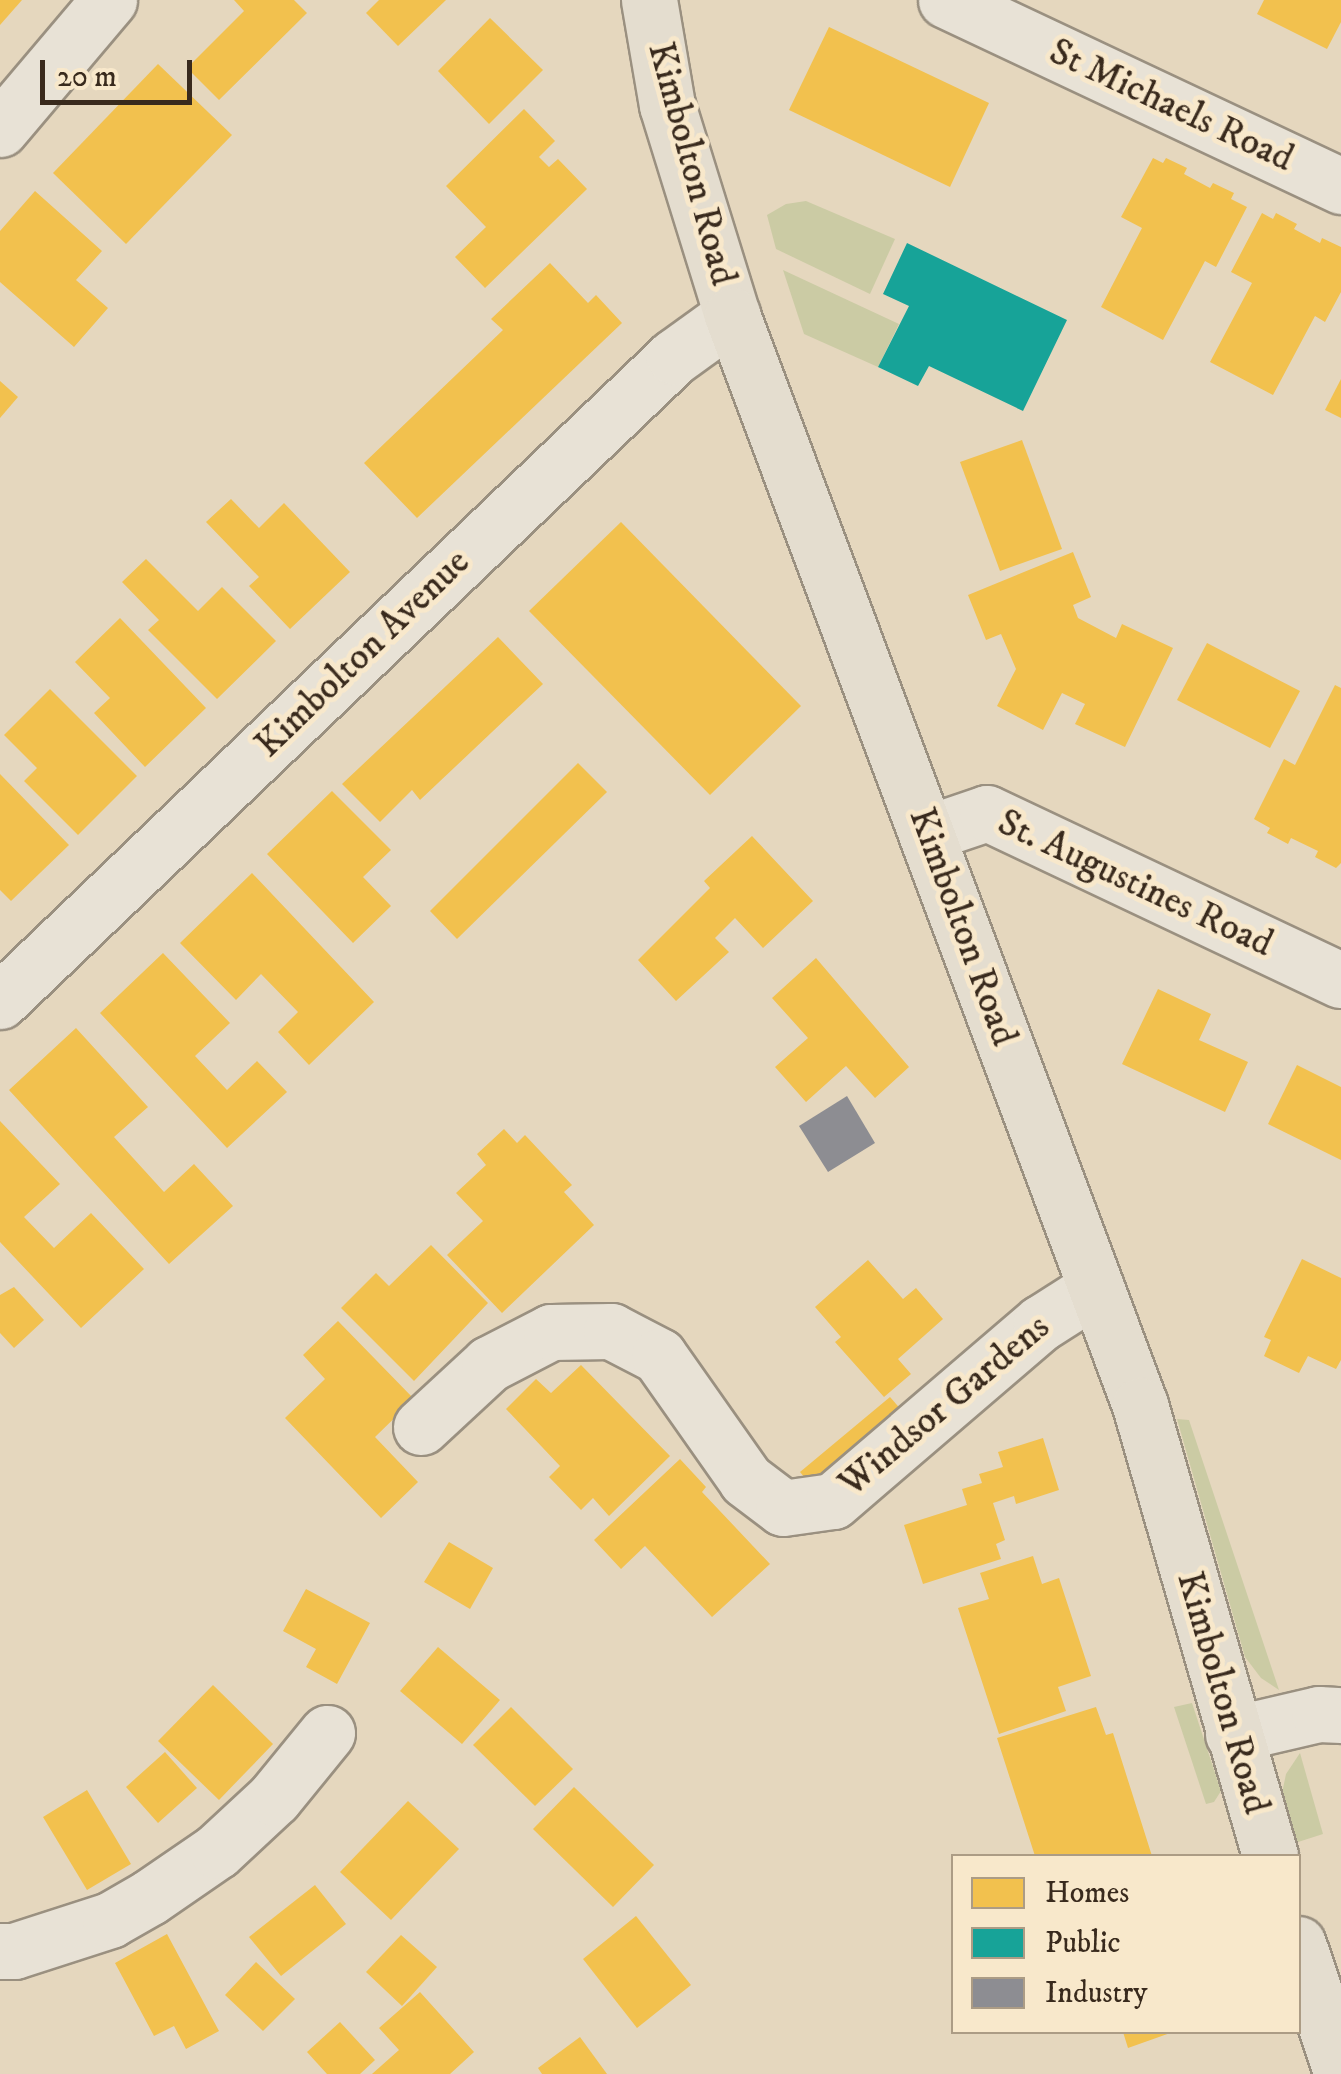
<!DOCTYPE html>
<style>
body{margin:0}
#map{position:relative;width:1341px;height:2074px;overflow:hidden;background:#e5d7be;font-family:"IM FELL DW Pica",serif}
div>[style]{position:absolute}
.green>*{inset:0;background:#cbcba4}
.homes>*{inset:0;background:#f2c14e}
.public>*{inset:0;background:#17a398}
.industry>*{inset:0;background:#8d8d92}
.roads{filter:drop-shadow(2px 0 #9a9080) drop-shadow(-2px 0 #9a9080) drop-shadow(0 2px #9a9080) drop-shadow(0 -2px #9a9080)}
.minor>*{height:55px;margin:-27.5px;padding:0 27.5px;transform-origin:27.5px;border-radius:27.5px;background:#e8e2d6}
.major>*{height:55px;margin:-27.5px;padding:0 27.5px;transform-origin:27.5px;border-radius:27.5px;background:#e4ddcf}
span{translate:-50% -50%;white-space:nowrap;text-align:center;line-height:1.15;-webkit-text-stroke:10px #f8e8cb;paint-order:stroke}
.street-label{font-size:38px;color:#392a1d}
.legend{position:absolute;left:951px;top:1854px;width:350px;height:180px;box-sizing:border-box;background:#f8e8cb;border:2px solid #ac9c85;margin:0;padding:12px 18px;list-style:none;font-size:30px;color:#392a1d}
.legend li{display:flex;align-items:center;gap:20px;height:50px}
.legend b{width:50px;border:2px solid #ac9c85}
.scale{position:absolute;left:40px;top:60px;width:152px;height:45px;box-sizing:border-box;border:5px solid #392a1d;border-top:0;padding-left:12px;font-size:30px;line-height:35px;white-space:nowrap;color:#392a1d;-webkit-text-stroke:8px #f8e8cb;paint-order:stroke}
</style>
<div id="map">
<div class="green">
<i style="clip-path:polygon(806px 201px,895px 239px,870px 294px,776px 249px,767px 215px,786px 204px)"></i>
<i style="clip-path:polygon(783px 270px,899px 324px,878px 367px,804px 334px)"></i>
<i style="clip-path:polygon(1177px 1419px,1189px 1420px,1279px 1690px,1261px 1678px,1245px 1657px)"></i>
<i style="clip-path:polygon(1192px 1703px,1221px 1791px,1214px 1802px,1206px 1804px,1174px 1707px)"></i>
<i style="clip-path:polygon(1300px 1753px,1323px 1834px,1295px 1843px,1281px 1798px,1286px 1774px)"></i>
</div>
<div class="homes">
<i style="clip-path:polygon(0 0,22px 0,0 25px)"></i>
<i style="clip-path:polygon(234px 0,294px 0,307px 13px,219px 100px,187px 68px,244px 11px)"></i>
<i style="clip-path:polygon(379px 0,446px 0,398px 46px,366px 13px)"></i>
<i style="clip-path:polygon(1264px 0,1341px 0,1341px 22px,1327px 49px,1257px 14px)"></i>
<i style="clip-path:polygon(490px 18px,543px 70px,489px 124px,438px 71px)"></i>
<i style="clip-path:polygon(829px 27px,989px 103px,950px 187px,789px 110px)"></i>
<i style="clip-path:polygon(158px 64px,232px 135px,126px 244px,53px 173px)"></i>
<i style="clip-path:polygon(524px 109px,555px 141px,539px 157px,549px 167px,558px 159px,587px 189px,485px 288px,455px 257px,486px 227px,446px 186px)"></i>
<i style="clip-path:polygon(1153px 158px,1163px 163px,1166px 158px,1187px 168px,1184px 174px,1210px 188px,1213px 183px,1234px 193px,1231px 199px,1247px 207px,1216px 267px,1205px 261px,1163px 340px,1101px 307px,1142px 228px,1121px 217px)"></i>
<i style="clip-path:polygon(35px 191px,102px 251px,76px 280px,108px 308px,74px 347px,0 282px,0 231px)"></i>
<i style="clip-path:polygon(1262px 213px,1273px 219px,1276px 213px,1297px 224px,1294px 229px,1320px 243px,1322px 238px,1341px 247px,1341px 292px,1325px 322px,1315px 316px,1273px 395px,1210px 362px,1252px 283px,1231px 272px)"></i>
<i style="clip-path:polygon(550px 263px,588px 303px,596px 295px,622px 323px,417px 518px,364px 463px,503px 330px,491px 319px)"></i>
<i style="clip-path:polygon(1341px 379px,1341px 418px,1325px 410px)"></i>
<i style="clip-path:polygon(0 381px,18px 397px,0 418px)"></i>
<i style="clip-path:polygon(1022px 440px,1062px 549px,1000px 571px,960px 462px)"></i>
<i style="clip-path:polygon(231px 499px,259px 528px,284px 503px,350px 572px,290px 629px,249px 586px,259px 577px,206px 522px)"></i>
<i style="clip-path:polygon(621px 522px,801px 706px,710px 795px,529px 611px)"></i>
<i style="clip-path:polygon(1073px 552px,1091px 597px,1073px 605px,1078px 618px,1116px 638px,1122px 624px,1173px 648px,1125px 747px,1075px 724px,1085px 704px,1062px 693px,1043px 730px,997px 706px,1016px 669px,1001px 634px,986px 640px,968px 595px)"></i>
<i style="clip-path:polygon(146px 559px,198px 611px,222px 587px,276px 641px,217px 699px,148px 630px,159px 620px,122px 582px)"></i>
<i style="clip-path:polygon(120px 618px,206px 708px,145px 767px,94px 713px,110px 698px,75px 662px)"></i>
<i style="clip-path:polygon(498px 637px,543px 684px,420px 800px,412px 790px,380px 822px,342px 784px)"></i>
<i style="clip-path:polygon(1207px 643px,1300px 691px,1270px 748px,1177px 700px)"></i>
<i style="clip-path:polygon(1335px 685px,1341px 688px,1341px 863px,1336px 868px,1315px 857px,1318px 851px,1291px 838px,1288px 844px,1267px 833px,1270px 828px,1254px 819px,1284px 759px,1295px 765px)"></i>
<i style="clip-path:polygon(50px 689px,137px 776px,78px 835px,24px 781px,37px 768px,4px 735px)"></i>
<i style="clip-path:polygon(578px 763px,607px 792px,457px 939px,430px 911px)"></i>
<i style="clip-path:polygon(0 774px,69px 845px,11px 901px,0 890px)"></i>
<i style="clip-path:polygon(332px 791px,391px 850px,363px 877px,391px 906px,353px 943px,267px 854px)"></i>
<i style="clip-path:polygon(752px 836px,813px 901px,763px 948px,735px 918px,715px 938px,729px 952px,676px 1001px,638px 960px,710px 888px,704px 881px)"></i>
<i style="clip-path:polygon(252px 873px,374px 1002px,309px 1065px,278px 1032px,298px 1012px,261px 974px,236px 1000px,180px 943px)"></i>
<i style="clip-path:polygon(163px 953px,230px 1023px,195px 1056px,227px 1090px,257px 1061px,287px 1092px,227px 1148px,100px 1013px)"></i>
<i style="clip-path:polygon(816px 958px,909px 1067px,875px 1098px,846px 1066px,806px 1102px,775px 1067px,808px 1038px,772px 998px)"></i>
<i style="clip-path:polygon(1158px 989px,1211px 1014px,1199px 1040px,1248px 1062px,1225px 1112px,1122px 1064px)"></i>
<i style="clip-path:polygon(76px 1028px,148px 1107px,114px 1137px,164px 1192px,194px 1164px,233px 1206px,169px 1264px,9px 1090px)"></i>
<i style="clip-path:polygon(1297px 1065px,1341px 1087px,1341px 1160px,1268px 1124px)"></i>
<i style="clip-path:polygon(0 1121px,60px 1184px,24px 1217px,54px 1248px,91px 1213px,144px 1269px,81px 1328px,0 1242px)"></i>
<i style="clip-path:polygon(504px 1129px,517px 1143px,525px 1135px,572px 1185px,564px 1192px,594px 1225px,502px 1313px,447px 1255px,483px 1221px,456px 1193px,486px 1165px,477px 1154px)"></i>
<i style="clip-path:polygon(431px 1245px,488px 1303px,414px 1381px,341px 1308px,376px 1273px,389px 1286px)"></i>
<i style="clip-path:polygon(1302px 1259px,1341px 1278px,1341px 1360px,1336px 1369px,1308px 1356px,1299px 1373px,1264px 1356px,1271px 1340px,1264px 1337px)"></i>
<i style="clip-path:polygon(868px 1260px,903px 1299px,916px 1288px,943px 1319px,898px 1359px,911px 1374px,884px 1397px,835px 1342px,841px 1337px,815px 1307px)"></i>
<i style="clip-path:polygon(14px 1287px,44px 1320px,14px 1348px,0 1333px,0 1295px)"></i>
<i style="clip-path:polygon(338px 1321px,414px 1399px,375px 1437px,418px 1482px,381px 1518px,285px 1418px,325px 1379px,303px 1355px)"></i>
<i style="clip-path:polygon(581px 1365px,670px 1456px,609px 1516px,593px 1498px,581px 1510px,549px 1477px,560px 1466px,506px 1409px,536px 1379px,551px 1393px)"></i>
<i style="clip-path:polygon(890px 1397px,910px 1420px,820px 1496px,800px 1472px)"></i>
<i style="clip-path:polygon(1043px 1438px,1059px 1490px,1016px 1504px,1014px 1496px,993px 1503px,1005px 1540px,996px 1544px,1001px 1559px,923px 1584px,904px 1525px,967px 1505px,962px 1489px,982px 1483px,979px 1474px,1003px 1467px,998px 1452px)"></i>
<i style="clip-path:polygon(680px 1459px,706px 1487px,702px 1492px,770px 1564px,712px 1617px,645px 1546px,621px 1569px,594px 1540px)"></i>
<i style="clip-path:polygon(449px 1542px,493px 1568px,470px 1609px,424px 1582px)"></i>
<i style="clip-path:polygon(1033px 1556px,1042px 1584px,1059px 1578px,1091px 1676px,1058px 1687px,1066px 1711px,999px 1734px,958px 1608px,989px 1599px,980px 1573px)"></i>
<i style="clip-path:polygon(306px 1589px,370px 1623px,337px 1684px,306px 1667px,316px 1649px,283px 1631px)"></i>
<i style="clip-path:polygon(438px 1647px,500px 1700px,462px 1744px,400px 1691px)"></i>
<i style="clip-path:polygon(213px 1685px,273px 1744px,219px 1800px,158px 1741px)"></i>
<i style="clip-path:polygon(511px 1707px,573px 1769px,535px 1806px,473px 1745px)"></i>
<i style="clip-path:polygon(1096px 1707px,1106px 1735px,1113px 1733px,1152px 1856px,1035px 1856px,997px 1738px)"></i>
<i style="clip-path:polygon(165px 1752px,197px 1788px,158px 1823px,126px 1787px)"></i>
<i style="clip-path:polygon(574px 1787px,654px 1865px,613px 1907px,533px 1829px)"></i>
<i style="clip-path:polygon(87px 1790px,131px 1864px,87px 1890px,43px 1817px)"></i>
<i style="clip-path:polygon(408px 1801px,459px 1849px,391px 1920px,340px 1872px)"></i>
<i style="clip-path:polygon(315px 1885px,346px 1924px,281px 1976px,249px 1937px)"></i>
<i style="clip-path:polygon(636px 1916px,691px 1985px,637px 2028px,583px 1959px)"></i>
<i style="clip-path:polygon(167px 1934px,219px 2031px,186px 2049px,174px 2026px,154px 2036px,115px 1963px)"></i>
<i style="clip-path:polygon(401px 1935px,437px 1967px,402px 2006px,366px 1972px)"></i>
<i style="clip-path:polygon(256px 1962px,295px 1999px,263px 2031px,225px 1995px)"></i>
<i style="clip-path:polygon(420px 1992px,474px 2052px,450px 2074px,372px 2074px,399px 2050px,379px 2028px)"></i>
<i style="clip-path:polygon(340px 2022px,375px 2060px,360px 2074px,327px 2074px,307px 2052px)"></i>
<i style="clip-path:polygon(1123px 2032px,1173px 2032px,1128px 2048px)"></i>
<i style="clip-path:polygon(580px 2037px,607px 2074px,542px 2074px,538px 2068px)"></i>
</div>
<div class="public">
<i style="clip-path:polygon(907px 243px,1067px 320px,1023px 411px,929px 366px,918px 386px,878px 367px,909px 306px,883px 294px)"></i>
</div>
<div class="industry">
<i style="clip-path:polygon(847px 1096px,875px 1143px,828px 1172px,799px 1126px)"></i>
</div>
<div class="roads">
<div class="minor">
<i style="left:946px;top:0;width:437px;rotate:25.2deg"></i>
<i style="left:0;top:129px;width:169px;rotate:-49.8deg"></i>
<i style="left:928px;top:833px;width:62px;rotate:-18.7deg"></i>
<i style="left:987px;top:813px;width:391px;rotate:25.3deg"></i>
<i style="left:0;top:1001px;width:932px;rotate:-43.7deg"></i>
<i style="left:674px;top:357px;width:72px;rotate:-35.9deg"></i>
<i style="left:421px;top:1427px;width:93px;rotate:-42.8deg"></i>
<i style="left:489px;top:1364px;width:70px;rotate:-27.3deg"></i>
<i style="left:551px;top:1332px;width:60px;rotate:-1deg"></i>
<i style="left:611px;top:1331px;width:54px;rotate:27.5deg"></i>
<i style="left:659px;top:1356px;width:151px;rotate:54.9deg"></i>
<i style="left:746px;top:1480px;width:46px;rotate:37.1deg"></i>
<i style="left:783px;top:1508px;width:50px;rotate:-8deg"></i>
<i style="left:833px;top:1501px;width:274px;rotate:-40.6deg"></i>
<i style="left:1041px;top:1323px;width:65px;rotate:-32.5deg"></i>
<i style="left:1233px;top:1734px;width:88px;rotate:-13.1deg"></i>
<i style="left:1319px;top:1714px;width:22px;rotate:3deg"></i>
<i style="left:0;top:1951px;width:14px"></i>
<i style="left:14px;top:1951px;width:101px;rotate:-17.9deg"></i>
<i style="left:110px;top:1920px;width:46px;rotate:-29.9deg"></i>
<i style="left:150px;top:1897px;width:81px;rotate:-34.5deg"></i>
<i style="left:217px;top:1851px;width:78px;rotate:-42.9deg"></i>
<i style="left:274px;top:1798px;width:84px;rotate:-50.8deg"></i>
</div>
<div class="major">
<i style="left:649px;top:0;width:107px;rotate:80.3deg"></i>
<i style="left:667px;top:105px;width:220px;rotate:72.8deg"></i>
<i style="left:732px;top:315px;width:1164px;rotate:69.48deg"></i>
<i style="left:1140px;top:1405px;width:469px;rotate:73.9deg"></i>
<i style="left:1298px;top:1944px;width:134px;rotate:71.3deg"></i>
</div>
</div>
<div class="street-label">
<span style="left:1171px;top:106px;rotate:25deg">St Michaels Road</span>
<span style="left:691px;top:164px;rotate:75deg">Kimbolton Road</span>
<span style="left:363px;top:654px;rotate:-44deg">Kimbolton Avenue</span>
<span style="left:1135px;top:884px;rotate:25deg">St. Augustines Road</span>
<span style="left:962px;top:927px;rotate:70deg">Kimbolton Road</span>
<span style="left:945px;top:1406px;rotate:-40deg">Windsor Gardens</span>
<span style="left:1222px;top:1693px;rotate:74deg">Kimbolton Road</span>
</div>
<ul class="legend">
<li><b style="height:28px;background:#f2c14e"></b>Homes</li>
<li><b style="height:28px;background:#17a398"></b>Public</li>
<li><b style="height:28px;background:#8d8d92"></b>Industry</li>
</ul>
<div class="scale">20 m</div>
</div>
